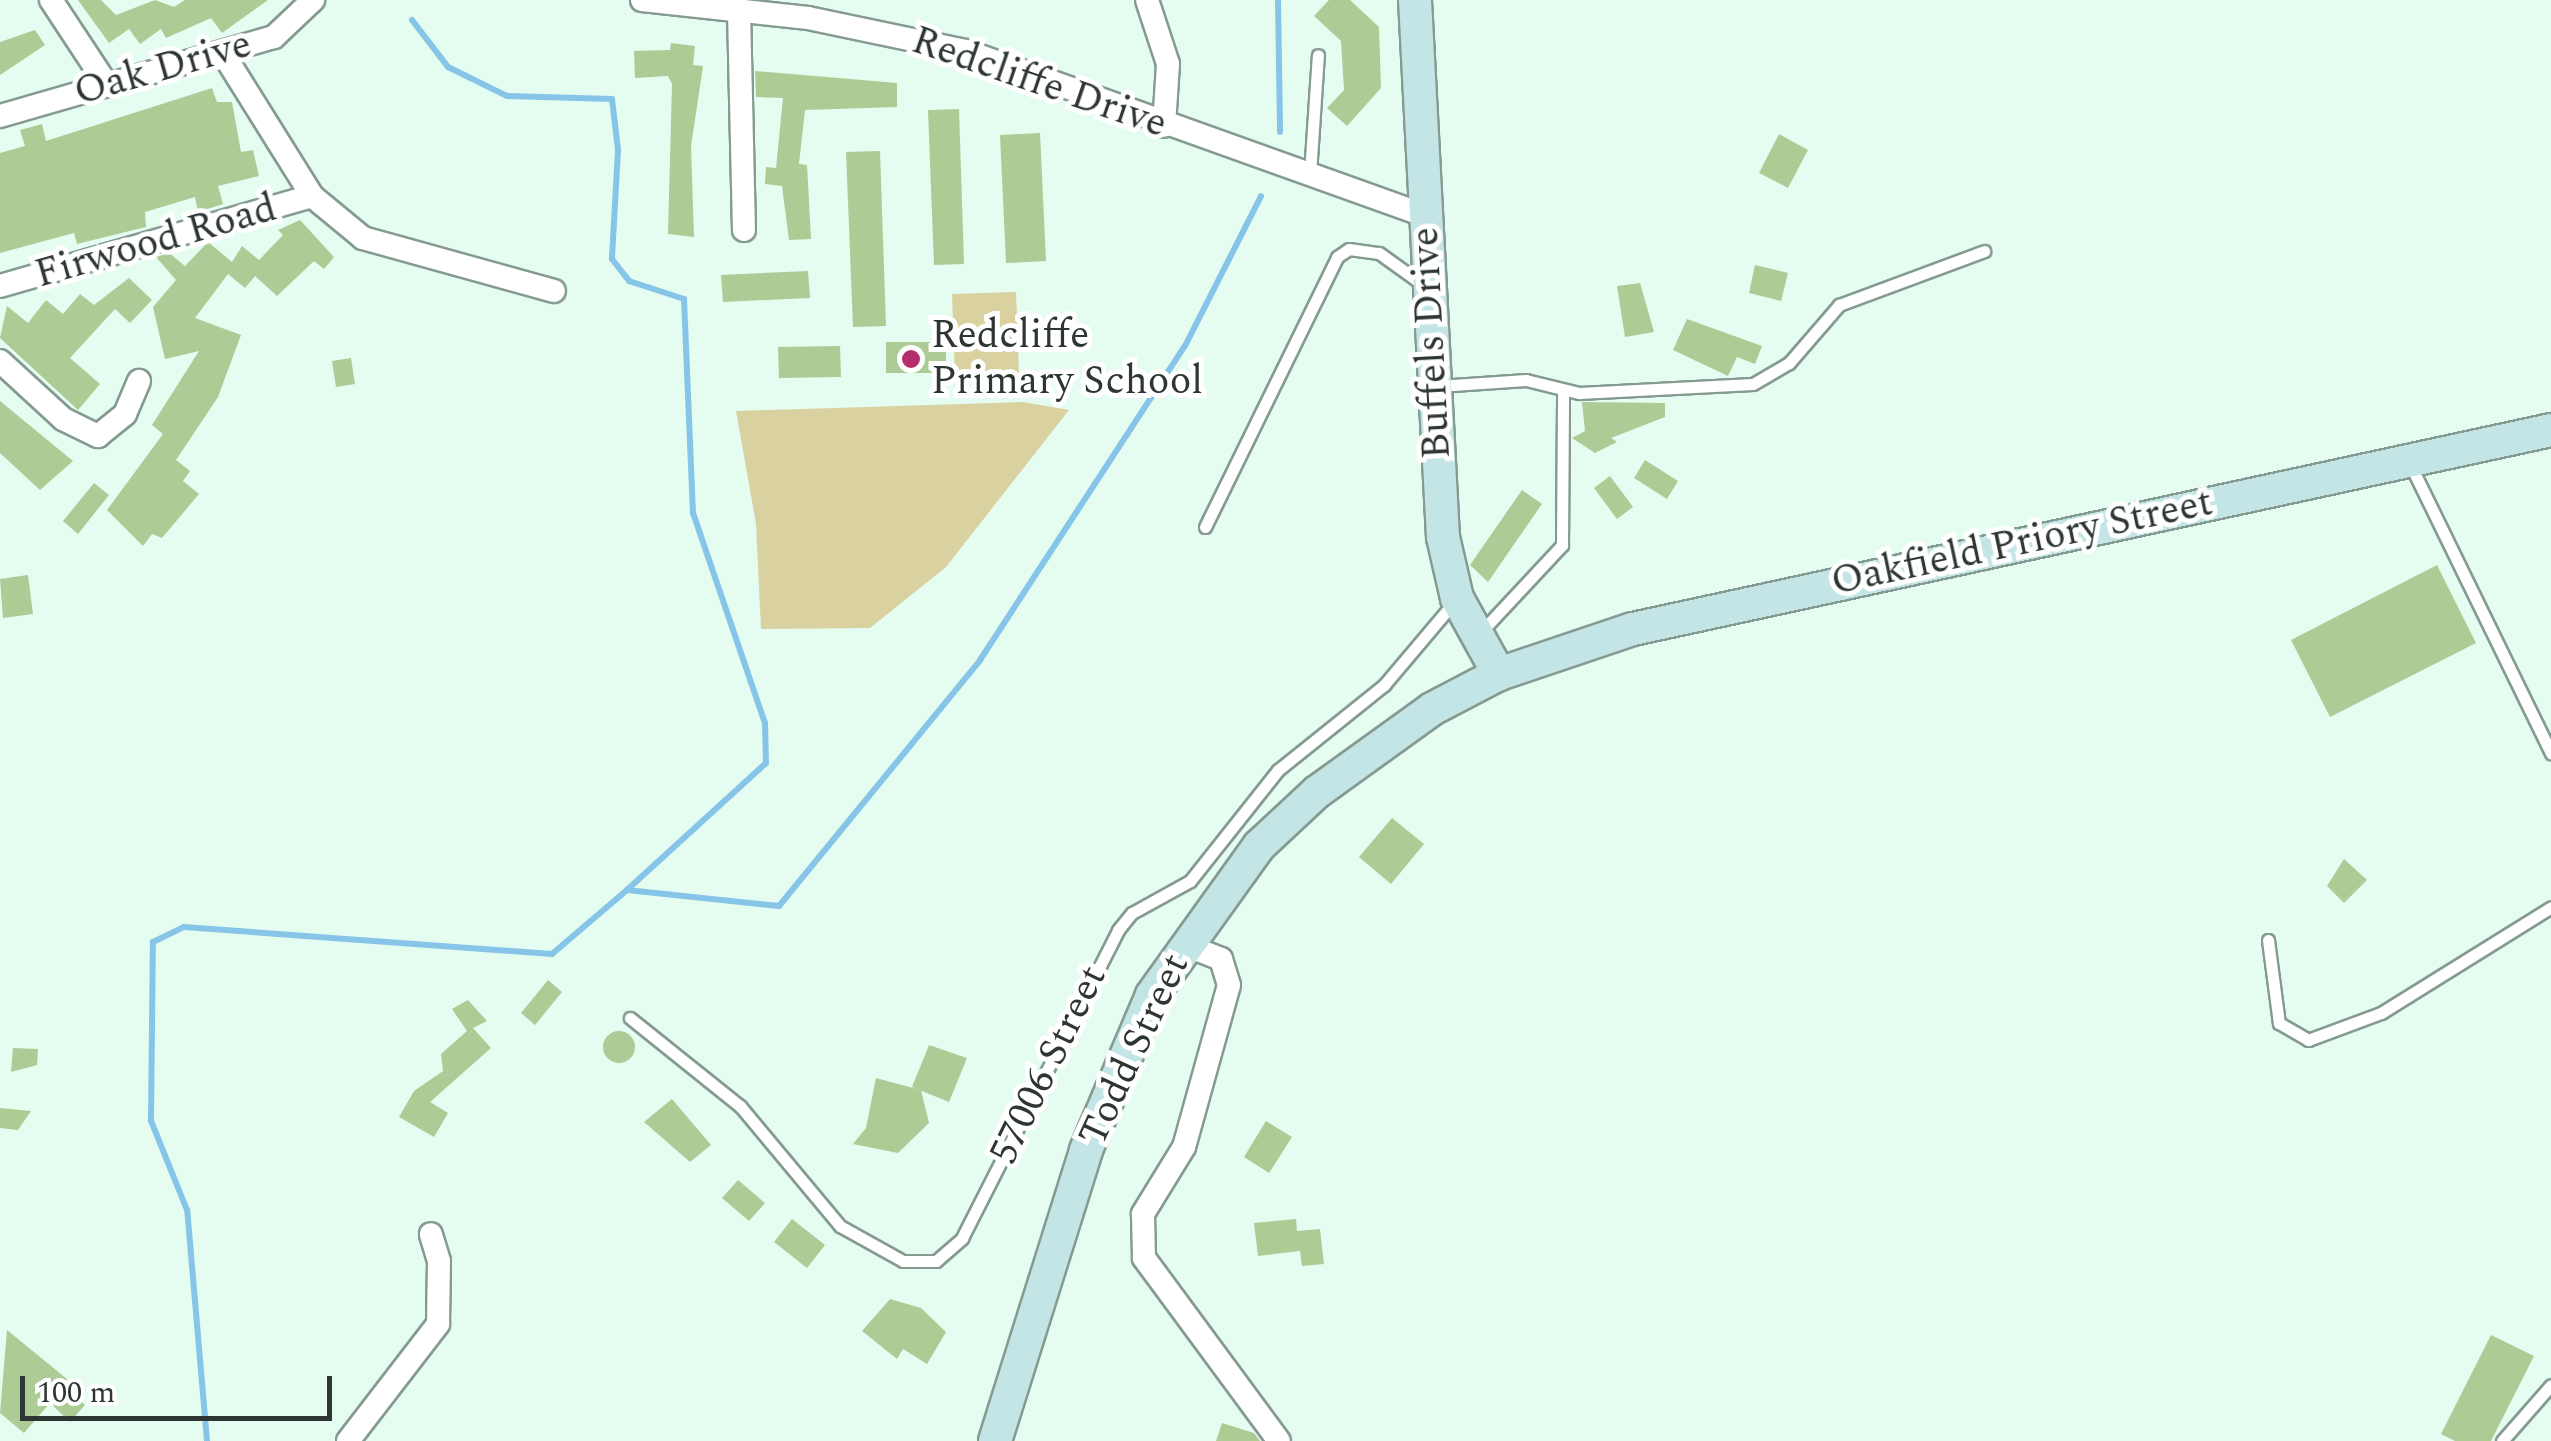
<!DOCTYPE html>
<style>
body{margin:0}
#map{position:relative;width:2551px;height:1441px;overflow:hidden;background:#e5fcf1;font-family:Spectral,serif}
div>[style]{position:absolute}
.green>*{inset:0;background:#d9d1a0}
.stream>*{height:6px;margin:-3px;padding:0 3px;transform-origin:3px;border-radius:3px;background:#86c5e8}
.building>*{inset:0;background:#accb95}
.round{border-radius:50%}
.roads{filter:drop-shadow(2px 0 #859a91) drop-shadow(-2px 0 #859a91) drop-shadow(0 2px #859a91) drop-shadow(0 -2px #859a91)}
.lane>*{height:11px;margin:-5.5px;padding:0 5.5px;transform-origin:5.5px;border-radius:5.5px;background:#fff}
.street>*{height:22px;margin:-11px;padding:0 11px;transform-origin:11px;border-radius:11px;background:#fff}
.secondary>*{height:32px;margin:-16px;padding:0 16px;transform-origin:16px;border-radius:16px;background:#c3e5e6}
.dots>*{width:28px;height:28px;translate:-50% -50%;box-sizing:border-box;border:5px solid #fff;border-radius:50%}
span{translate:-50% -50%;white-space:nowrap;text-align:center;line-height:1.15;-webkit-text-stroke:10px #fff;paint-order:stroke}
.street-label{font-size:40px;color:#2d3632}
.poi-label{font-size:40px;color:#2d3632}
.left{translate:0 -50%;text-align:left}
.scale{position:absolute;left:20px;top:1376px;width:312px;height:45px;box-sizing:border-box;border:5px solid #2d3632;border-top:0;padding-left:12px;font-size:30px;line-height:35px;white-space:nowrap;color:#2d3632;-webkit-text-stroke:8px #fff;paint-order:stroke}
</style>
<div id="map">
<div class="green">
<i style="clip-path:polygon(1016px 292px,1019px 373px,955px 376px,952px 294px)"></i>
<i style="clip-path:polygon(1023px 402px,1069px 410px,946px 567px,870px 628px,761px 629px,756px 524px,736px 411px)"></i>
</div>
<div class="stream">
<i style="left:1278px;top:0;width:132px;rotate:89.1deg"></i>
<i style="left:412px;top:20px;width:59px;rotate:52.5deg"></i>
<i style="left:448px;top:67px;width:66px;rotate:26.2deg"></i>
<i style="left:507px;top:96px;width:105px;rotate:1.6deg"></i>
<i style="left:612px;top:99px;width:51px;rotate:83.3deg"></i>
<i style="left:618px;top:150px;width:109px;rotate:93.2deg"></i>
<i style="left:612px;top:259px;width:28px;rotate:52deg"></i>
<i style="left:629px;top:281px;width:58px;rotate:18.1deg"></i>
<i style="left:684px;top:299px;width:214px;rotate:87.6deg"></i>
<i style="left:693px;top:513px;width:222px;rotate:71.1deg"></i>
<i style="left:765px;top:723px;width:40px;rotate:88.6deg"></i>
<i style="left:766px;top:763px;width:188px;rotate:137.6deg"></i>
<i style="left:207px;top:1441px;width:232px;rotate:-94.9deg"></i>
<i style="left:187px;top:1210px;width:96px;rotate:-112deg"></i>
<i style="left:151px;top:1121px;width:179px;rotate:-89.4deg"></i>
<i style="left:153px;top:942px;width:34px;rotate:-26deg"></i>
<i style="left:184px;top:927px;width:369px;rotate:4.2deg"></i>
<i style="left:552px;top:954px;width:99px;rotate:-40.5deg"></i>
<i style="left:627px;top:890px;width:153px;rotate:6deg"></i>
<i style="left:779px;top:906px;width:318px;rotate:-50.7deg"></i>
<i style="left:980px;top:660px;width:375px;rotate:-56.9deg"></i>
<i style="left:1185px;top:346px;width:168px;rotate:-63.1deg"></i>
</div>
<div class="building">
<i style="clip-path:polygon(78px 0,101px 0,116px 15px,155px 0,174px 7px,185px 0,268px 0,222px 33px,211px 18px,166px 38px,161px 29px,140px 44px,129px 29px,109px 43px)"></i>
<i style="clip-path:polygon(1329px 0,1350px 0,1379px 27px,1381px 88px,1347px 126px,1327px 108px,1344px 90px,1341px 41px,1314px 16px)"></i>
<i style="clip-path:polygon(35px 30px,45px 45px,0 75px,0 42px)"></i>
<i style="clip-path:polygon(671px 43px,695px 46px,693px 65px,703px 66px,691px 146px,694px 237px,668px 234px,672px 84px,668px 76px,635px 78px,634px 51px,670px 50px)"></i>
<i style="clip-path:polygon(755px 71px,897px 83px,897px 107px,805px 110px,799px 164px,807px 165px,811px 239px,789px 240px,782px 186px,765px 184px,766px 167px,776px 168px,783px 98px,756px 97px)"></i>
<i style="clip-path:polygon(212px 88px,217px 102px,232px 102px,241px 152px,253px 150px,259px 176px,218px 186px,223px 204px,198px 212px,195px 197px,145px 212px,146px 227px,77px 244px,74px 233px,0 253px,0 153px,25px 146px,20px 130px,42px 124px,46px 141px)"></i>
<i style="clip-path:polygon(959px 109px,964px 264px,934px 265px,928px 110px)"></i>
<i style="clip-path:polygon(1040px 133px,1046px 261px,1006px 263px,1000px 135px)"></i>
<i style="clip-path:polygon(1779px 134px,1808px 150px,1788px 188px,1759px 173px)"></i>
<i style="clip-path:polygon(880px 151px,886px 326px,853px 327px,846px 152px)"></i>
<i style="clip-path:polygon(300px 220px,334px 257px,324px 269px,314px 261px,277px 296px,255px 276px,245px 288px,228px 274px,195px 318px,241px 335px,218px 397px,176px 460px,190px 471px,183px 481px,199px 494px,162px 538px,152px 534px,143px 546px,107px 510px,163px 434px,152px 425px,199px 351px,165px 359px,153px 307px,176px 280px,156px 257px,169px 253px,185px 266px,208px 242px,232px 262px,242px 246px,259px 260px,283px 235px,278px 230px)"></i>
<i style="clip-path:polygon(1755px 265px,1788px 273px,1781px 301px,1749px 293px)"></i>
<i style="clip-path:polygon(808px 271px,810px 298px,723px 302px,721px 275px)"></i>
<i style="clip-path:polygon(129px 278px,152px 300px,130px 323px,115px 309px,70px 358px,100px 384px,78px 410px,0 338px,7px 306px,28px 323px,46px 300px,63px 314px,80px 294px,94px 305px)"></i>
<i style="clip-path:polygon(1640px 283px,1654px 332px,1625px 337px,1617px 286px)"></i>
<i style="clip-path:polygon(1687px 319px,1762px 346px,1755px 364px,1737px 357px,1728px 376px,1673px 350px)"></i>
<i style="clip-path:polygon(886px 342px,946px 342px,946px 373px,886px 373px)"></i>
<i style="clip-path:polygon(840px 346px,841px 377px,779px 378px,778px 347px)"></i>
<i style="clip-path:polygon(351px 358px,355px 384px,336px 387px,332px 361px)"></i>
<i style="clip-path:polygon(0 401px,73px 461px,40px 490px,0 453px)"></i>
<i style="clip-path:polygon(1582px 402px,1665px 403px,1665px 417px,1611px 438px,1617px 442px,1595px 453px,1572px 438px,1585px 431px)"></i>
<i style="clip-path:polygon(1645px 460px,1678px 481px,1667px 499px,1634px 478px)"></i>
<i style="clip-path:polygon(1610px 476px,1633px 507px,1617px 519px,1594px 488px)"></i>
<i style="clip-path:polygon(94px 483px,109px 495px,78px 534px,63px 521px)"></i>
<i style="clip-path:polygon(1522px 490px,1542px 504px,1488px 582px,1470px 565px)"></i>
<i style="clip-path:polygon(2437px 565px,2476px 643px,2330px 717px,2291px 640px)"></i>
<i style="clip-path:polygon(28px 575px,33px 614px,3px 618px,0 579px)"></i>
<i style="clip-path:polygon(1392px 818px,1424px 844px,1391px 884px,1359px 857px)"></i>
<i style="clip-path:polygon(2344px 859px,2367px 880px,2344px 903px,2327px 886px)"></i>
<i style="clip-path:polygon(548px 980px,562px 992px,535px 1025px,521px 1013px)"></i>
<i style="clip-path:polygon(468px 1000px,487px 1021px,473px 1028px,491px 1048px,430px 1102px,448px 1113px,434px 1137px,399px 1117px,414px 1091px,443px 1071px,441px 1054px,467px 1031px,452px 1009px)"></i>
<i class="round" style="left:603px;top:1031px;width:32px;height:32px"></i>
<i style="clip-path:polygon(929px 1045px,967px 1058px,949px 1102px,912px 1087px)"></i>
<i style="clip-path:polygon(13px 1048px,38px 1049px,37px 1065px,11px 1072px)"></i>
<i style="clip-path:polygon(876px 1078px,921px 1090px,929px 1123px,898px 1153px,853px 1144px,866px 1128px)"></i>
<i style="clip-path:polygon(672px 1099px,711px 1145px,690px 1162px,644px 1122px)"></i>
<i style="clip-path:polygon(0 1108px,31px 1111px,18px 1130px,0 1128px)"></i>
<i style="clip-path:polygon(1266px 1121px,1292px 1137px,1269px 1173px,1244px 1157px)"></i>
<i style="clip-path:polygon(738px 1180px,765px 1203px,749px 1221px,722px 1198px)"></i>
<i style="clip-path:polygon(792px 1219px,825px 1245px,807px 1268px,774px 1242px)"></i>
<i style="clip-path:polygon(1296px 1219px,1297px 1231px,1320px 1229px,1324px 1264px,1302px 1266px,1300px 1251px,1258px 1256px,1254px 1223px)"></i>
<i style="clip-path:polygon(890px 1299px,921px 1308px,946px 1332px,927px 1364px,903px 1349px,897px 1359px,862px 1331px)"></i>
<i style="clip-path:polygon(7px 1330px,67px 1379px,63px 1385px,85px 1405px,70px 1422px,50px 1403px,24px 1433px,0 1413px)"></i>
<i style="clip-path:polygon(2491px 1335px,2534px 1356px,2491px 1441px,2455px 1441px,2441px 1434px)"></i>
<i style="clip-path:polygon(1222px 1423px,1254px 1433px,1260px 1441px,1216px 1441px)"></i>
</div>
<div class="roads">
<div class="lane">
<i style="left:1310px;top:174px;width:119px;rotate:-86.2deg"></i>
<i style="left:1438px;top:386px;width:88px;rotate:-3.9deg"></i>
<i style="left:1526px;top:380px;width:55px;rotate:13.8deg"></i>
<i style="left:1579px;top:393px;width:174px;rotate:-3deg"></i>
<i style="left:1753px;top:384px;width:42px;rotate:-30.3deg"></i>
<i style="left:1789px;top:363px;width:77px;rotate:-49.2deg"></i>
<i style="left:1839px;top:305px;width:155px;rotate:-20.4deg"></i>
<i style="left:2410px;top:464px;width:322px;rotate:64deg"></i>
<i style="left:1205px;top:527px;width:301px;rotate:-63.9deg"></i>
<i style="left:1337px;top:257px;width:14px;rotate:-34deg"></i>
<i style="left:1349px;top:249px;width:30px;rotate:8deg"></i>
<i style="left:1379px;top:253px;width:57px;rotate:35.7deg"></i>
<i style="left:1480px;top:633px;width:120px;rotate:-47deg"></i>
<i style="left:1562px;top:545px;width:154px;rotate:-89.6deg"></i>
<i style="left:2268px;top:940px;width:84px;rotate:82.5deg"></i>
<i style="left:2279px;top:1023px;width:34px;rotate:30deg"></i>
<i style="left:2308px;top:1040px;width:78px;rotate:-20.3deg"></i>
<i style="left:2381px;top:1013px;width:200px;rotate:-31.9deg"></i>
<i style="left:630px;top:1018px;width:141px;rotate:38.7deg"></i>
<i style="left:740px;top:1106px;width:156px;rotate:50.2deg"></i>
<i style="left:840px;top:1226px;width:72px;rotate:29.1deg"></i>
<i style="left:903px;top:1261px;width:33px"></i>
<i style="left:936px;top:1261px;width:35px;rotate:-41deg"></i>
<i style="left:962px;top:1238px;width:345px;rotate:-63.1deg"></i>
<i style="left:1118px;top:930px;width:22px;rotate:-51deg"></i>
<i style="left:1132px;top:913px;width:66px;rotate:-28.9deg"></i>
<i style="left:1190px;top:881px;width:142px;rotate:-51.6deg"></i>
<i style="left:1278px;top:770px;width:136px;rotate:-38.7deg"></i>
<i style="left:1384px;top:685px;width:110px;rotate:-49.8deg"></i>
<i style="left:2502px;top:1441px;width:74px;rotate:-48.8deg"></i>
</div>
<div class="street">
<i style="left:51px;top:0;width:102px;rotate:56.6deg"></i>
<i style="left:642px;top:0;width:167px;rotate:6.2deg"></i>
<i style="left:808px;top:18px;width:161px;rotate:11.8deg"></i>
<i style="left:966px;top:51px;width:486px;rotate:19.7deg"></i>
<i style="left:1147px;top:0;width:67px;rotate:71.8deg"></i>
<i style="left:1168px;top:64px;width:62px;rotate:93.7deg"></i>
<i style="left:739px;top:11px;width:219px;rotate:88.7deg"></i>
<i style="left:224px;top:55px;width:166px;rotate:58deg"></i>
<i style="left:312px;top:196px;width:66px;rotate:39.5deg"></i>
<i style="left:363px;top:238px;width:198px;rotate:15.5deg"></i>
<i style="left:0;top:116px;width:285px;rotate:-16.1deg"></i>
<i style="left:274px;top:37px;width:54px;rotate:-43.5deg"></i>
<i style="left:0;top:286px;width:325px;rotate:-16.1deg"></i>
<i style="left:0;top:361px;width:86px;rotate:42.6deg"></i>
<i style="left:63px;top:419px;width:39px;rotate:26deg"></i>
<i style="left:98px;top:436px;width:35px;rotate:-39deg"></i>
<i style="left:125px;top:414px;width:36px;rotate:-67deg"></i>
<i style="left:1183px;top:944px;width:41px;rotate:21.5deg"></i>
<i style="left:1221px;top:959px;width:27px;rotate:73deg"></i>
<i style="left:1229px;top:985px;width:168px;rotate:105.5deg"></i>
<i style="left:1184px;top:1147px;width:79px;rotate:121.5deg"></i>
<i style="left:1143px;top:1214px;width:44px;rotate:88.7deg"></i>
<i style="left:1144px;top:1258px;width:227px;rotate:53.6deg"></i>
<i style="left:348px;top:1441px;width:148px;rotate:-52.4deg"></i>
<i style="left:438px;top:1324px;width:63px;rotate:-89.1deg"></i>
<i style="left:439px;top:1261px;width:28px;rotate:-107deg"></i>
</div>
<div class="secondary">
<i style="left:1415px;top:0;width:538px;rotate:87.02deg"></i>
<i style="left:1443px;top:537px;width:63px;rotate:77.1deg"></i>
<i style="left:1457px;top:598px;width:87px;rotate:61.1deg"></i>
<i style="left:995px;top:1441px;width:305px;rotate:-72.6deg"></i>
<i style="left:1086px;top:1150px;width:168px;rotate:-66.9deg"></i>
<i style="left:1152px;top:995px;width:183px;rotate:-54.3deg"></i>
<i style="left:1259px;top:846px;width:79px;rotate:-43deg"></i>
<i style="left:1317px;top:792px;width:142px;rotate:-35.8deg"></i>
<i style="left:1432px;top:709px;width:76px;rotate:-27.6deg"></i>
<i style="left:1499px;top:674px;width:141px;rotate:-18.6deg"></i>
<i style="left:1633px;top:629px;width:939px;rotate:-12.23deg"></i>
</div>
</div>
<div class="dots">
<i style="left:911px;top:359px;background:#b62d6c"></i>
</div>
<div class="street-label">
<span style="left:163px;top:69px;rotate:-16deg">Oak Drive</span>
<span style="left:1039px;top:83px;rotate:19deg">Redcliffe Drive</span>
<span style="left:156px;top:242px;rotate:-16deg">Firwood Road</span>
<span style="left:1432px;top:343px;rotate:-93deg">Buffels Drive</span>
<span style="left:2022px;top:543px;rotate:-12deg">Oakfield Priory Street</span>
<span style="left:1135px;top:1050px;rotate:-65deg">Todd Street</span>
<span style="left:1049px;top:1065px;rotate:-64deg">57006 Street</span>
</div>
<div class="poi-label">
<span class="left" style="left:931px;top:359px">Redcliffe<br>Primary School</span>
</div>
<div class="scale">100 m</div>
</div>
